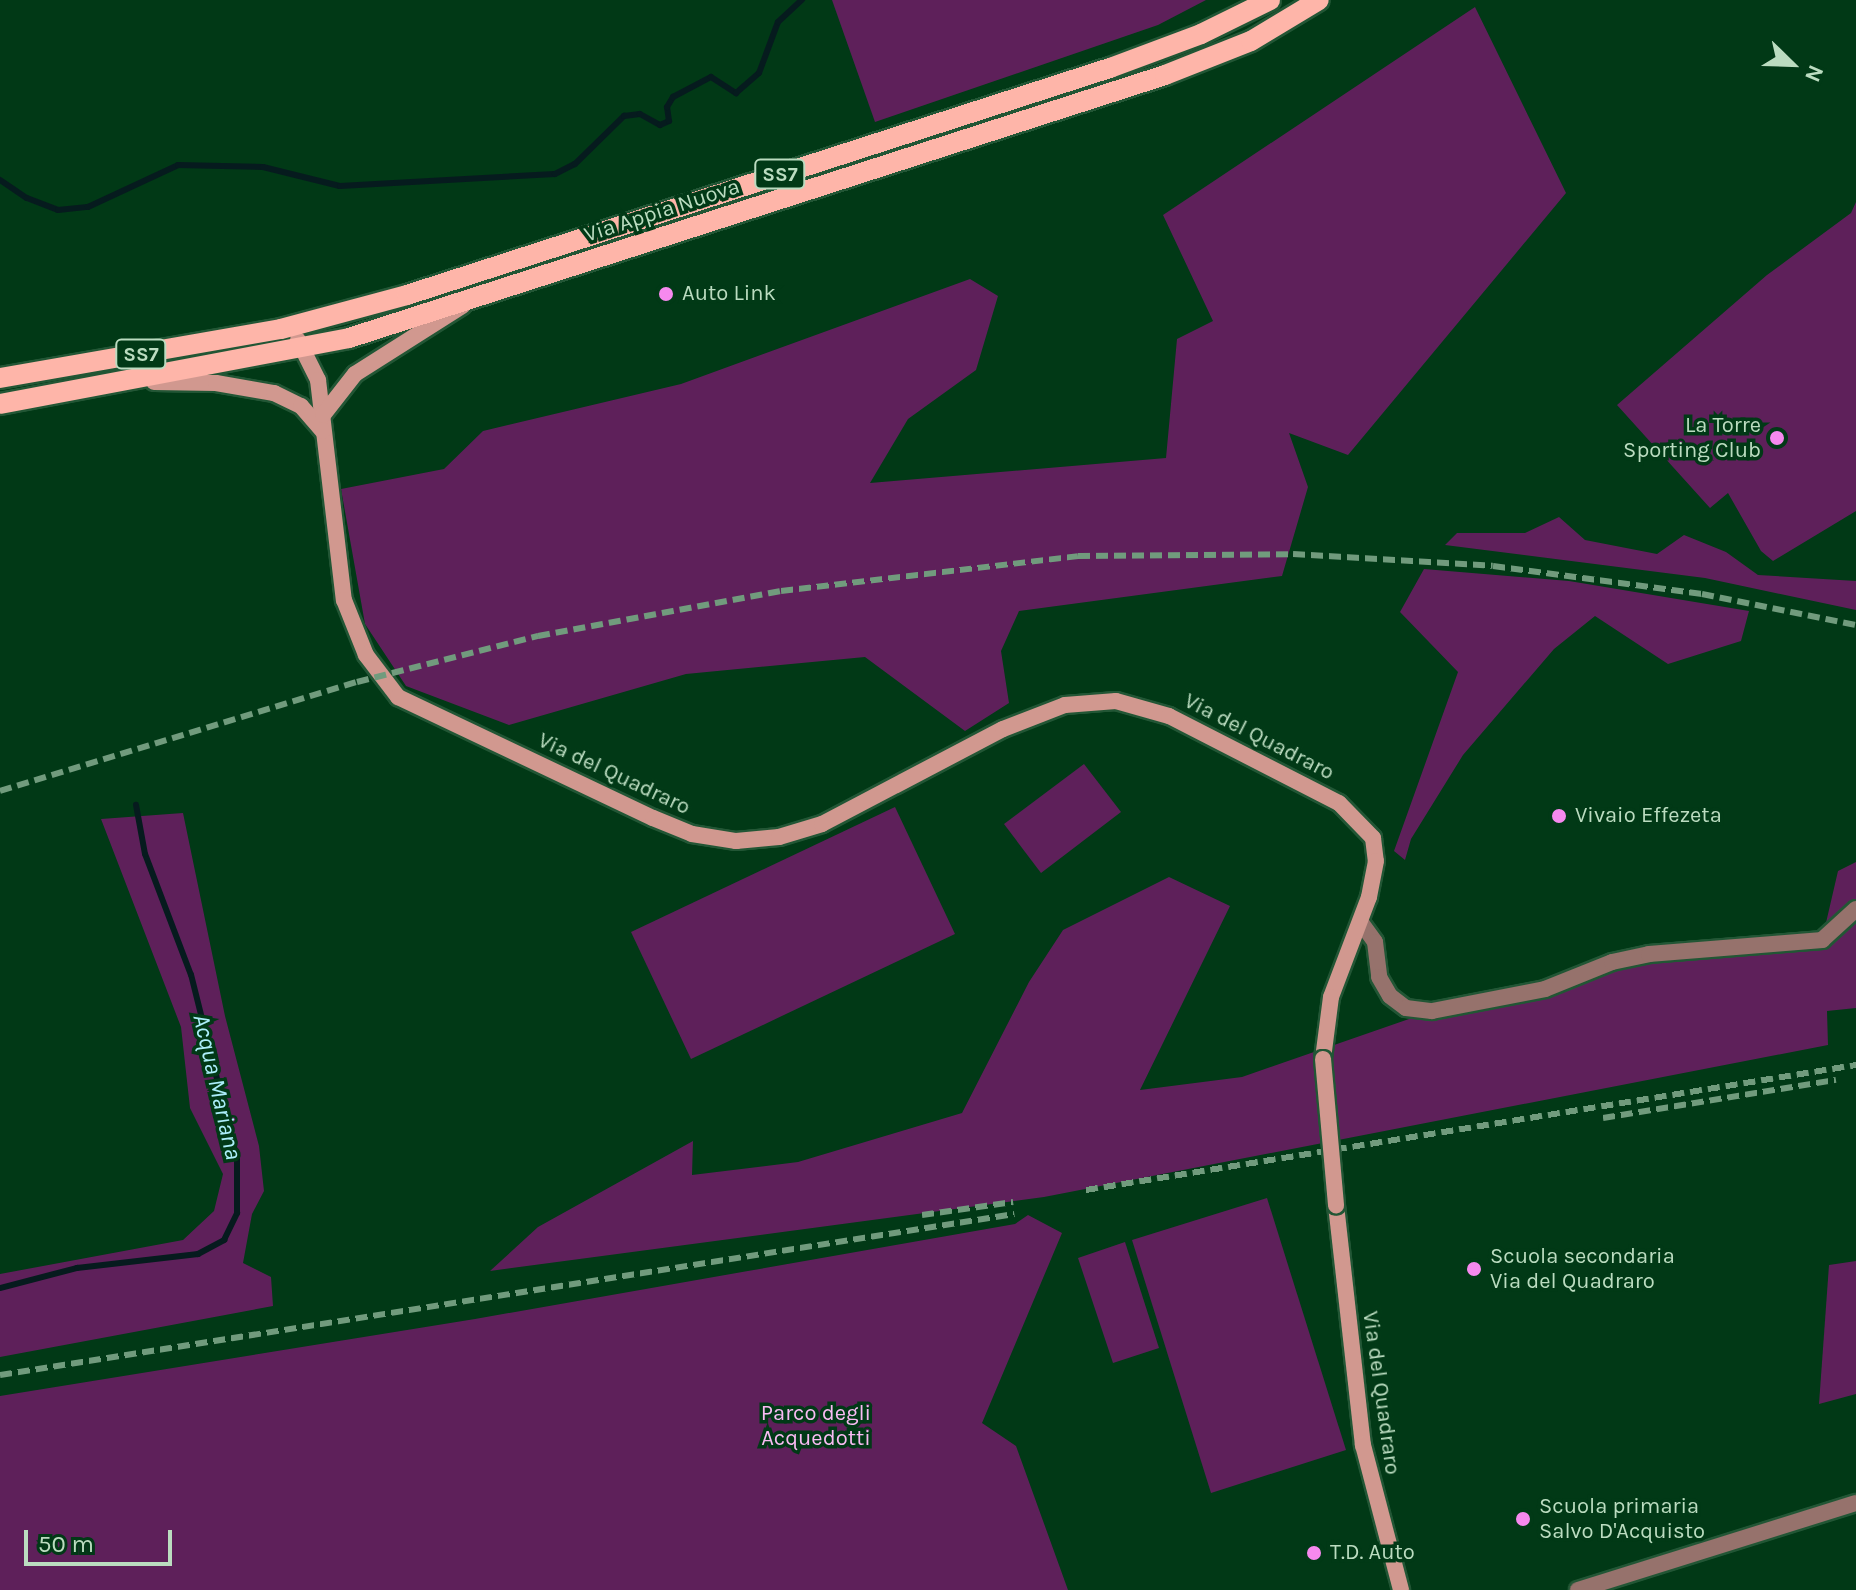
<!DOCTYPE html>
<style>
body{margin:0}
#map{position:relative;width:1856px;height:1590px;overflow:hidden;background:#013916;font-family:Karla,sans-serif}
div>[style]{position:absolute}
.green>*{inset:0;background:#5e205a}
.stream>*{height:6px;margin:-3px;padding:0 3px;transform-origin:3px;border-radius:3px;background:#061b1e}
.roads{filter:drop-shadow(2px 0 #225635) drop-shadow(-2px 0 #225635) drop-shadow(0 2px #225635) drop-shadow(0 -2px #225635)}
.street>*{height:16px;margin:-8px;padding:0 8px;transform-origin:8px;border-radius:8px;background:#96726c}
.secondary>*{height:16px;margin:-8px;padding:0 8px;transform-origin:8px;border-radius:8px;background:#d1988f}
.primary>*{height:20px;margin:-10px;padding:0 10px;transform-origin:10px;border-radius:10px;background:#feb5a9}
.rail>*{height:6px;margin-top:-3px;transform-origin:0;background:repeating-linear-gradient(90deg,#719b7d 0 12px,transparent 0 18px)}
.bridges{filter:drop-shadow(2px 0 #225635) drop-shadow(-2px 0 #225635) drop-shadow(0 2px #225635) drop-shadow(0 -2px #225635)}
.secondary-bridge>*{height:16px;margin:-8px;padding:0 8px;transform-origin:8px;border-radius:8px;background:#d1988f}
.dots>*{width:22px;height:22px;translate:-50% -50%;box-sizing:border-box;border:4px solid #013916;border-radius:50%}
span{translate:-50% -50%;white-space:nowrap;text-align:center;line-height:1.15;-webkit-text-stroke:7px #013916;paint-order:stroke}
.shield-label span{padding:2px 6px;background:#013916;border:2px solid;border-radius:6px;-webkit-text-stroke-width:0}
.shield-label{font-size:20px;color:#bbdcc0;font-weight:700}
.street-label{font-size:22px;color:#bbdcc0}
.poi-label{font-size:22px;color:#bbdcc0}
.left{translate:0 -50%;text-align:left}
.right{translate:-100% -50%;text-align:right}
.park-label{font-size:22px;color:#f9bbf3}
.water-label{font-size:24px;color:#aceefa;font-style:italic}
.north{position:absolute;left:1752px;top:24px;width:80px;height:80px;-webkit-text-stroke:6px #013916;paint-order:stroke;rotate:113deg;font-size:22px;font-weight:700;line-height:32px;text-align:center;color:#bbdcc0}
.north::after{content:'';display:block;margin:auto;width:28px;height:36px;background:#bbdcc0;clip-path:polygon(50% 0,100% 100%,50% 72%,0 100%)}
.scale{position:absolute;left:24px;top:1530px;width:148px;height:36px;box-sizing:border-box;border:4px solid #bbdcc0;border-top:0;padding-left:10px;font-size:24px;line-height:28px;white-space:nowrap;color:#bbdcc0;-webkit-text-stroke:6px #013916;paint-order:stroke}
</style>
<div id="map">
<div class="green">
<i style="clip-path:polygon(832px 0,1206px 0,1158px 25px,875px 122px)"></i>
<i style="clip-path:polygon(1475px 7px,1566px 193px,1348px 455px,1289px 433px,1308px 487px,1282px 576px,1019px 611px,1001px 651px,1009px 703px,965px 731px,865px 657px,686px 674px,509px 725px,406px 686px,365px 624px,341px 489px,444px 469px,483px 431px,681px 384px,970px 279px,998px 296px,976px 370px,908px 419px,870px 483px,1166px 458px,1177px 339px,1213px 321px,1163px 215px)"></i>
<i style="clip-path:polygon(1856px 202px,1856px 511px,1773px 561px,1761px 551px,1728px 493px,1710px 508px,1617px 405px,1767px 275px,1851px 213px)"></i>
<i style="clip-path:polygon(1559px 517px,1585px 540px,1657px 554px,1684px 535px,1726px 552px,1758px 575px,1856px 581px,1856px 610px,1705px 578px,1445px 545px,1457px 533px,1525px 533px)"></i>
<i style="clip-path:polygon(1424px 569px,1569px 581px,1749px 611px,1741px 641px,1668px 664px,1595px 616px,1554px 649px,1463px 755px,1411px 839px,1405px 860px,1394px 851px,1458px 672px,1400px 612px)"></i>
<i style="clip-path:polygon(1084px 764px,1121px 812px,1041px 873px,1004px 824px)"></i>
<i style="clip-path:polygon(895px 807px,955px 934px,691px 1059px,631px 932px)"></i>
<i style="clip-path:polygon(183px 813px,225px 1016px,259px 1146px,264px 1191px,252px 1214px,243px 1263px,271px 1277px,273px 1306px,0 1357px,0 1274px,183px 1240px,214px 1211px,223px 1174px,190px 1108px,181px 1027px,101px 819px)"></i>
<i style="clip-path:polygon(1856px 862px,1856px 1008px,1827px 1011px,1828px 1045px,1044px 1197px,490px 1271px,538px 1227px,693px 1141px,692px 1175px,798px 1162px,962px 1113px,1029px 982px,1063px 930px,1169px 877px,1230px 906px,1140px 1090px,1242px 1077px,1432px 1011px,1612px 962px,1822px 940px,1838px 871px)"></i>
<i style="clip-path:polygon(1267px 1198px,1346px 1450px,1211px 1493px,1132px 1240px)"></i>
<i style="clip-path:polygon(1028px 1215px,1062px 1233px,982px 1423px,1016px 1446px,1068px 1590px,0 1590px,0 1396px,475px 1319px,1015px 1224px)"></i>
<i style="clip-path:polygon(1125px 1242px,1159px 1348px,1113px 1363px,1078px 1258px)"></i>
<i style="clip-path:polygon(1856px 1261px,1856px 1394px,1819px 1404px,1829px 1265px)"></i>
</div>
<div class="stream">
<i style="left:0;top:180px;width:32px;rotate:34deg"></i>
<i style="left:27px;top:198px;width:33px;rotate:21deg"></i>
<i style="left:58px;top:210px;width:30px;rotate:-6deg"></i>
<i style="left:88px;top:207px;width:99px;rotate:-25deg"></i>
<i style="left:178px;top:165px;width:85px;rotate:1.3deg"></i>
<i style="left:263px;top:167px;width:79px;rotate:13.9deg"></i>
<i style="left:340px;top:186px;width:215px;rotate:-3.2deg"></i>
<i style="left:555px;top:174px;width:22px;rotate:-27deg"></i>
<i style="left:575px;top:164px;width:69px;rotate:-44.4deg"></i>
<i style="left:624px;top:116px;width:16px;rotate:-7deg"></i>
<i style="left:640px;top:114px;width:23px;rotate:29deg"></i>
<i style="left:660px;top:125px;width:10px;rotate:-24deg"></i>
<i style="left:669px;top:121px;width:14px;rotate:-98deg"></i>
<i style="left:667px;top:107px;width:12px;rotate:-59deg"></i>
<i style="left:673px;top:97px;width:43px;rotate:-27.8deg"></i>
<i style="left:711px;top:77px;width:30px;rotate:33deg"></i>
<i style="left:736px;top:93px;width:30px;rotate:-41deg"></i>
<i style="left:759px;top:73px;width:54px;rotate:-69.6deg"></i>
<i style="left:778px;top:22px;width:33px;rotate:-43deg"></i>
<i style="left:0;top:1288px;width:80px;rotate:-14.6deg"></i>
<i style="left:77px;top:1268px;width:122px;rotate:-6.6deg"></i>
<i style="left:198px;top:1254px;width:30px;rotate:-28deg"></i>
<i style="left:224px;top:1240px;width:30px;rotate:-64deg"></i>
<i style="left:237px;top:1213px;width:54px;rotate:-90deg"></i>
<i style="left:237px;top:1159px;width:190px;rotate:-104deg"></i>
<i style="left:191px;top:975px;width:129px;rotate:-110.8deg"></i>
<i style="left:145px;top:854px;width:50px;rotate:-100.4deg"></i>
</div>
<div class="roads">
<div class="street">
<i style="left:1362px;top:924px;width:22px;rotate:54deg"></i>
<i style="left:1375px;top:942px;width:35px;rotate:83deg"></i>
<i style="left:1379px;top:977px;width:22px;rotate:60deg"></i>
<i style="left:1390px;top:996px;width:20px;rotate:37deg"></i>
<i style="left:1406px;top:1008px;width:26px;rotate:7deg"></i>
<i style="left:1432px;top:1011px;width:115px;rotate:-11deg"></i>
<i style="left:1545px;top:989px;width:72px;rotate:-21.9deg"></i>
<i style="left:1612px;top:962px;width:38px;rotate:-12deg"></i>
<i style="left:1649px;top:954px;width:174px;rotate:-4.6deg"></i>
<i style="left:1822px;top:940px;width:46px;rotate:-42.4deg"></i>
<i style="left:1578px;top:1590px;width:291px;rotate:-17.4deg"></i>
</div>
<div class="secondary">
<i style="left:298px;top:340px;width:45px;rotate:63.4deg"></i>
<i style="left:318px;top:380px;width:222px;rotate:83.3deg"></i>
<i style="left:344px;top:600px;width:59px;rotate:68.2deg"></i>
<i style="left:366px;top:655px;width:53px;rotate:52.7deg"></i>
<i style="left:398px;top:697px;width:282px;rotate:25.4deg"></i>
<i style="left:653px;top:818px;width:42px;rotate:22.3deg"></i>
<i style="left:692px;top:834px;width:45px;rotate:9deg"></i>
<i style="left:736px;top:841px;width:43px;rotate:-5.3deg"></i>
<i style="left:779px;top:837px;width:45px;rotate:-16.8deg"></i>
<i style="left:822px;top:824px;width:204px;rotate:-27.7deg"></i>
<i style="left:1003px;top:729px;width:66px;rotate:-21.2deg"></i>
<i style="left:1065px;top:705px;width:51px;rotate:-4.5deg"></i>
<i style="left:1116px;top:701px;width:55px;rotate:15.8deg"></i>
<i style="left:1169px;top:716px;width:191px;rotate:27.1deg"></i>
<i style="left:1339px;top:803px;width:49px;rotate:45.8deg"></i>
<i style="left:1373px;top:838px;width:23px;rotate:83deg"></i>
<i style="left:1376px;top:861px;width:37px;rotate:101deg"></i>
<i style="left:1369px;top:897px;width:107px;rotate:110.8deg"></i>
<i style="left:1331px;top:997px;width:63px;rotate:97.4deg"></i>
<i style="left:154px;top:382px;width:62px;rotate:0.9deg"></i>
<i style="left:216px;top:383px;width:59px;rotate:9.8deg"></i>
<i style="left:274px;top:393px;width:30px;rotate:26deg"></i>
<i style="left:301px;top:406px;width:33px;rotate:49deg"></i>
<i style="left:323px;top:415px;width:52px;rotate:-52deg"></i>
<i style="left:355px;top:374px;width:127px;rotate:-32.4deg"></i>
<i style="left:1336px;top:1205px;width:242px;rotate:83.6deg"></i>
<i style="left:1363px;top:1445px;width:150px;rotate:75.3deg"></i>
</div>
<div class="primary">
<i style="left:0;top:378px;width:285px;rotate:-9.9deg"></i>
<i style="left:281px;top:329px;width:131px;rotate:-15.1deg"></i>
<i style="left:407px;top:295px;width:739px;rotate:-17.9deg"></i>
<i style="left:1110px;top:68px;width:97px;rotate:-20.5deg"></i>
<i style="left:1201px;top:34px;width:77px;rotate:-26.2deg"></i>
<i style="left:0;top:404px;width:355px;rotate:-10.7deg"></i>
<i style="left:349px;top:338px;width:857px;rotate:-17.86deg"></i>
<i style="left:1165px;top:75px;width:92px;rotate:-21.6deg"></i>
<i style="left:1251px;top:41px;width:79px;rotate:-31.1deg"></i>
</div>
</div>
<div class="rail">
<i style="left:0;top:791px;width:373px;rotate:-17deg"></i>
<i style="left:357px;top:682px;width:187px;rotate:-14.3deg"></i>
<i style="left:538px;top:636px;width:247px;rotate:-10.5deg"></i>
<i style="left:781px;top:591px;width:299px;rotate:-6.7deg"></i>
<i style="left:1078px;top:556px;width:215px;rotate:-0.5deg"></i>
<i style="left:1293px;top:554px;width:200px;rotate:3.4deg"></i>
<i style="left:1493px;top:566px;width:211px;rotate:7.6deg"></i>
<i style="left:1702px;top:594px;width:157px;rotate:11.4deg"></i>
<i style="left:1603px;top:1118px;width:236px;rotate:-9.3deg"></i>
<i style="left:1086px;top:1190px;width:780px;rotate:-9.22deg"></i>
<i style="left:922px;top:1215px;width:92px;rotate:-8.1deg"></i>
<i style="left:0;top:1375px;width:1027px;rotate:-9.02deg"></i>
</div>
<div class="bridges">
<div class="secondary-bridge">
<i style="left:1323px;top:1059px;width:147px;rotate:84.9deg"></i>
</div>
</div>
<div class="dots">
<i style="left:666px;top:294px;background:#f689ee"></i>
<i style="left:1777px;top:438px;background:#f689ee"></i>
<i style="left:1559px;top:816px;background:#f689ee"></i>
<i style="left:1474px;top:1269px;background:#f689ee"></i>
<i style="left:1523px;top:1519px;background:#f689ee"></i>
<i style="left:1314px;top:1553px;background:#f689ee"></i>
</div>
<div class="shield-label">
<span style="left:780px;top:174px">SS7</span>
<span style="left:141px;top:354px">SS7</span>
</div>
<div class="street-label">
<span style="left:662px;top:211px;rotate:-18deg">Via Appia Nuova</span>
<span style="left:1259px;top:737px;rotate:27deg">Via del Quadraro</span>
<span style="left:614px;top:774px;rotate:25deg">Via del Quadraro</span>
<span style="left:1381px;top:1393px;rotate:82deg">Via del Quadraro</span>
</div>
<div class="poi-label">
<span class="left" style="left:682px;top:294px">Auto Link</span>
<span class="right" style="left:1761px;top:438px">La Torre<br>Sporting Club</span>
<span class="left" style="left:1575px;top:816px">Vivaio Effezeta</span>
<span class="left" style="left:1490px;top:1269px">Scuola secondaria<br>Via del Quadraro</span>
<span class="left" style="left:1539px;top:1519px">Scuola primaria<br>Salvo D'Acquisto</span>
<span class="left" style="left:1330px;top:1553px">T.D. Auto</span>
</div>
<div class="park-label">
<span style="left:816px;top:1426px">Parco degli<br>Acquedotti</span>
</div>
<div class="water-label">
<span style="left:217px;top:1087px;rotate:77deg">Acqua Mariana</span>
</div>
<div class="north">N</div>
<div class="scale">50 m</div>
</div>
